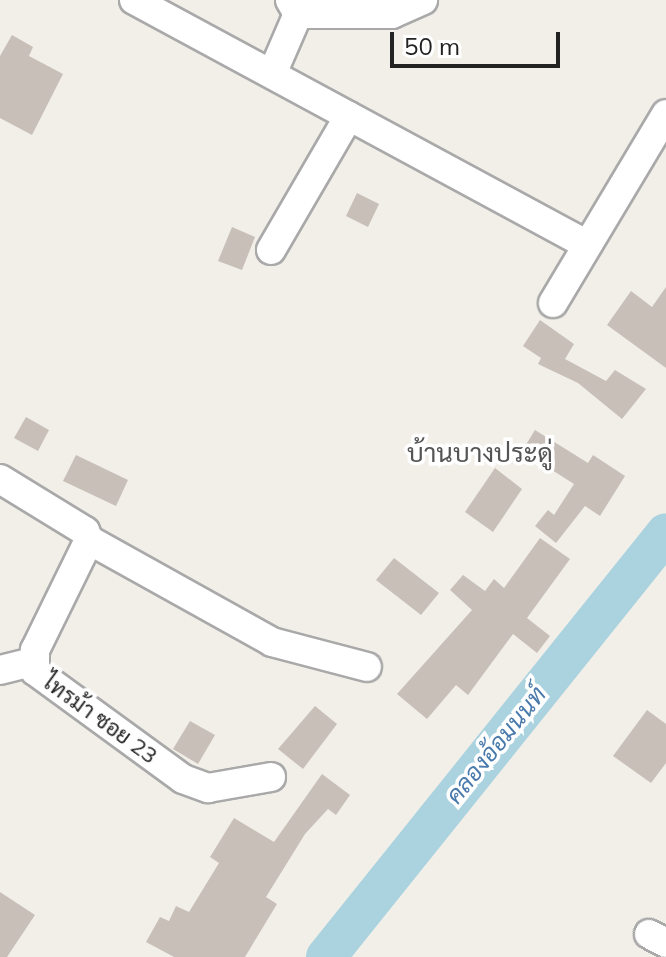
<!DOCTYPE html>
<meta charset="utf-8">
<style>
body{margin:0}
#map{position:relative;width:666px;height:957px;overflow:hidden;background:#f2efe9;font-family:Mulish,Sarabun,sans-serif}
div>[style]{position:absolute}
.river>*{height:40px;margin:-20px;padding:0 20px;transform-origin:20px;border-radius:20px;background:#aad3df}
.building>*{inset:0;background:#c7bfb8}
.roads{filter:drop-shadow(2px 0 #a9a9a9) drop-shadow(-2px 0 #a9a9a9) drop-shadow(0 2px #a9a9a9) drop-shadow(0 -2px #a9a9a9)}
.minor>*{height:28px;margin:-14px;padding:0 14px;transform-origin:14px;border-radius:14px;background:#fff}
span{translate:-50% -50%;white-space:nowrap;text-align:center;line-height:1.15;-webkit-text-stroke:7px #fff;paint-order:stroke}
.street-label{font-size:22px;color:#222}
.water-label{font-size:24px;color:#4a7aab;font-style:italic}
.quarter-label{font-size:26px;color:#555}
.scale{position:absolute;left:390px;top:32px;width:170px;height:36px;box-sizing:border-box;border:4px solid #222;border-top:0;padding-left:10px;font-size:24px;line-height:28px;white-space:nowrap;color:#222;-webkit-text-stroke:6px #fff;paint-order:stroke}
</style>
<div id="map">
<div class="river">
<i style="left:326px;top:957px;width:543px;rotate:-51.27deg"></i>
</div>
<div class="building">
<i style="clip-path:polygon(12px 35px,33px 47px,29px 56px,63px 74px,32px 135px,0 118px,0 56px)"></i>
<i style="clip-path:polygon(357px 193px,379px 204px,368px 227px,346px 216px)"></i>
<i style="clip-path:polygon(232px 227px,255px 237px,242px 270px,218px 261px)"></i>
<i style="clip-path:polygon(666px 287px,666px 368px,607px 325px,631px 291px,652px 307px)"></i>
<i style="clip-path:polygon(540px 320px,574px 344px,565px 359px,606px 381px,615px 370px,646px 389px,622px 419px,578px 383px,538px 364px,541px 358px,523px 346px)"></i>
<i style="clip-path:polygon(26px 417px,49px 430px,38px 451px,14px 438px)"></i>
<i style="clip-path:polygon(535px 430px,588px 463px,593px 455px,625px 476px,600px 516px,585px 506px,556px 543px,535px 526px,548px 510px,554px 515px,574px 484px,522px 451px)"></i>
<i style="clip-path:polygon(76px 455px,128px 480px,116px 506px,63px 481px)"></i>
<i style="clip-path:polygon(495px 468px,522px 489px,493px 532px,465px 512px)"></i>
<i style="clip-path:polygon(540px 538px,570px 559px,527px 618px,550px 636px,537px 653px,513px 634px,468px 695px,456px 685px,427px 719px,397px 694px,472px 610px,450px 590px,463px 575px,485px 591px,494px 579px,504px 588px)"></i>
<i style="clip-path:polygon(394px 558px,439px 593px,421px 615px,376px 580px)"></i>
<i style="clip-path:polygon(315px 706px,337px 724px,303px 769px,278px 749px)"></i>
<i style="clip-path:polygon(647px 710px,666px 724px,666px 763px,651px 783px,613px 756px)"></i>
<i style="clip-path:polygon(190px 721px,215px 735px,198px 764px,173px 749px)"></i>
<i style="clip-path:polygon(322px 774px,350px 795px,336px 815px,328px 809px,305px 834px,266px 897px,277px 904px,245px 957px,174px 957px,146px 942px,160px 917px,169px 921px,176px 906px,189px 912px,219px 863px,210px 857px,234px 818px,274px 842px)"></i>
<i style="clip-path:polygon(0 892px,35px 915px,7px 957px,0 957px)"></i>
</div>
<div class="roads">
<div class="minor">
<i style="left:134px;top:0;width:511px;rotate:28.37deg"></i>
<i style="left:298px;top:14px;width:94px"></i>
<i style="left:392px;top:14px;width:34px;rotate:-24deg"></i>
<i style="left:272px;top:74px;width:65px;rotate:-66.6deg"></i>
<i style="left:298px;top:14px;width:16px;rotate:-120deg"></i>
<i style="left:271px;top:250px;width:155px;rotate:-59.8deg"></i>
<i style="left:553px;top:303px;width:220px;rotate:-59.1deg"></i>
<i style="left:0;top:479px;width:100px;rotate:31.5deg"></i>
<i style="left:85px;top:531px;width:10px;rotate:66deg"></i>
<i style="left:89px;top:540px;width:123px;rotate:116.1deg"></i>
<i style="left:35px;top:650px;width:21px;rotate:90deg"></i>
<i style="left:35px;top:671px;width:183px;rotate:36.1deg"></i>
<i style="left:183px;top:779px;width:27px;rotate:20deg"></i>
<i style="left:208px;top:788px;width:64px;rotate:-9.9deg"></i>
<i style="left:89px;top:540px;width:210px;rotate:29.1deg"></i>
<i style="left:272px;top:642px;width:98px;rotate:14.7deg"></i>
<i style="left:0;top:670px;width:32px;rotate:-14deg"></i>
<i style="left:649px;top:934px;width:19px;rotate:28deg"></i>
</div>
</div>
<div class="street-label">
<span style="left:100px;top:719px;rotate:36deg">ไทรม้า ซอย 23</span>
</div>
<div class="water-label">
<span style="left:496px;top:745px;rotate:-51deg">คลองอ้อมนนท์</span>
</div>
<div class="quarter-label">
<span style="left:480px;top:453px">บ้านบางประดู่</span>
</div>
<div class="scale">50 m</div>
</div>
